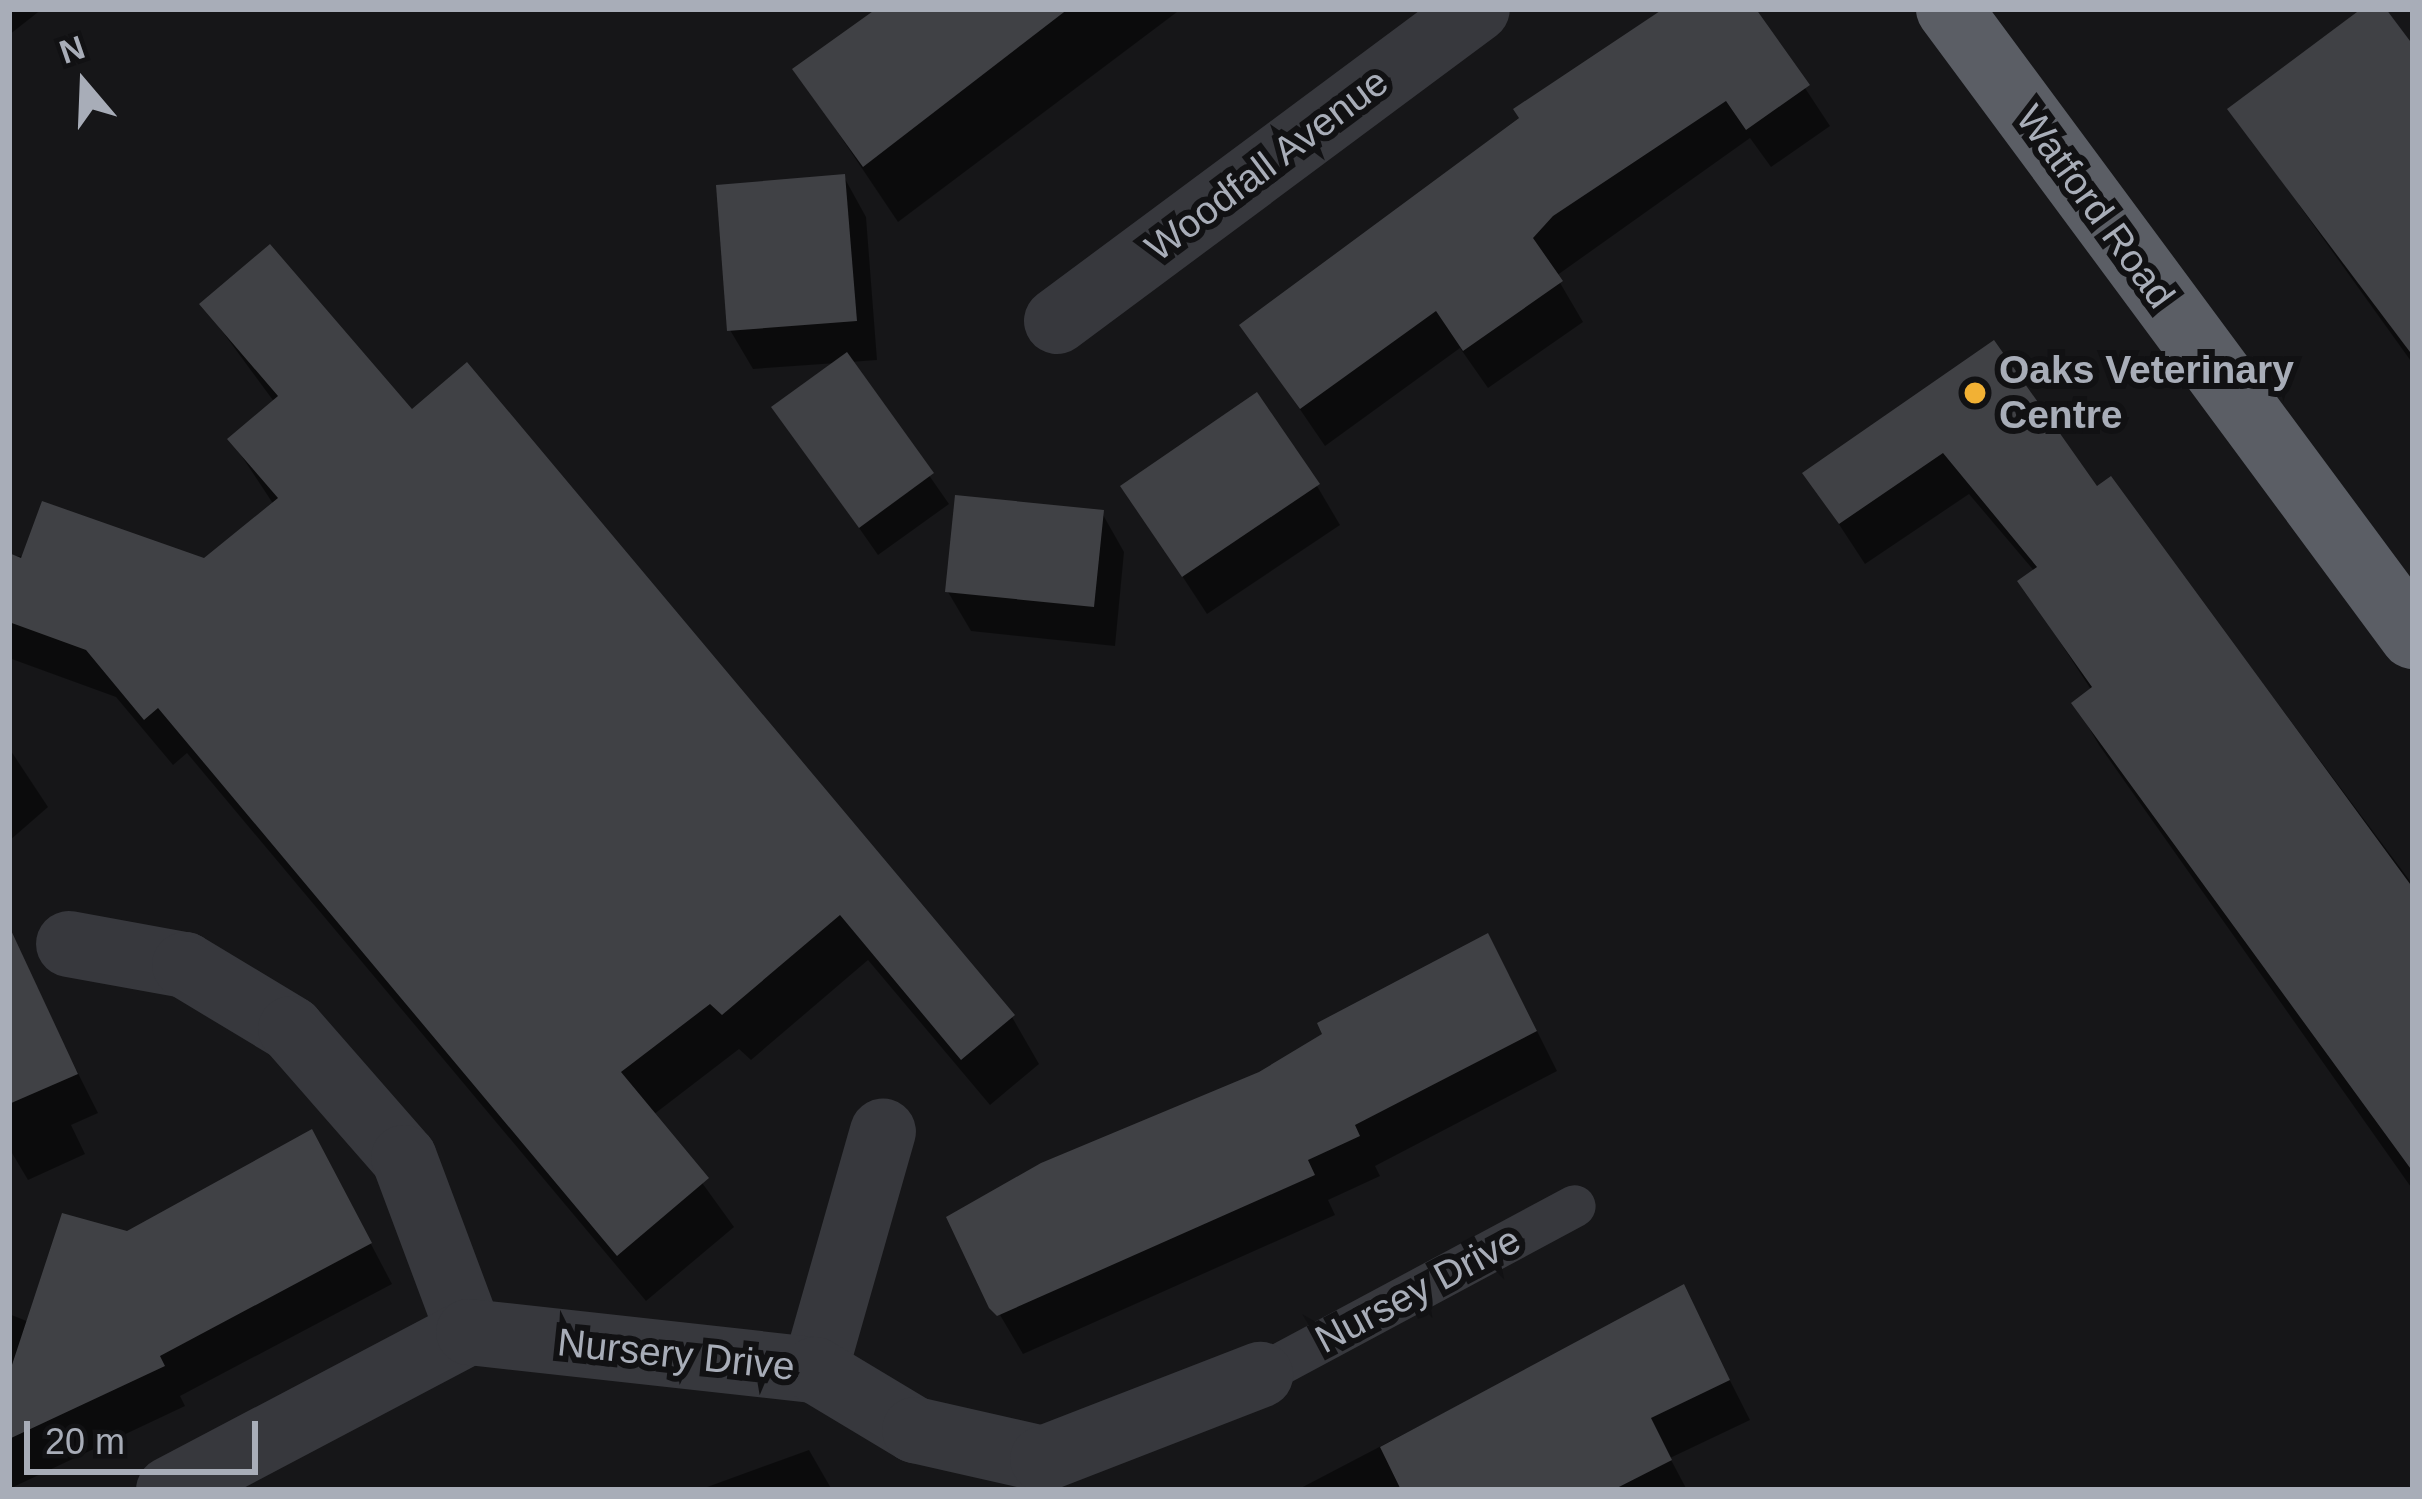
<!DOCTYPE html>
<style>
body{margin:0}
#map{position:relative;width:2422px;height:1499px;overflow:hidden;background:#161618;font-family:Helvetica,sans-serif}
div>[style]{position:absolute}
.shadow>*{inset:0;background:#0007}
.building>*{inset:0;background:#404145}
.service>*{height:42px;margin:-21px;padding:0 21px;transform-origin:21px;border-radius:21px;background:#37383d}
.minor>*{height:66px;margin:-33px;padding:0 33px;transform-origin:33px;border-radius:33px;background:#37383d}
.trunk>*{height:66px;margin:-33px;padding:0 33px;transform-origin:33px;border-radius:33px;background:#5b5e65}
.dots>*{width:33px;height:33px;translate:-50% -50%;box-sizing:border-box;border:6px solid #111113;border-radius:50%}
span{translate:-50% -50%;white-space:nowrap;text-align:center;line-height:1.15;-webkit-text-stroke:12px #111113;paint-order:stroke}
.street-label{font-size:39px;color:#a8adb8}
.poi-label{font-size:39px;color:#a8adb8;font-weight:700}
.left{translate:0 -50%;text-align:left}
.frame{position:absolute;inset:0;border:12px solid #a8adb8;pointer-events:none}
.north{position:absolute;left:24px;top:24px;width:120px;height:120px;-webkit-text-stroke:9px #111113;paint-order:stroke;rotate:341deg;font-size:33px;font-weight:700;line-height:48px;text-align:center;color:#a8adb8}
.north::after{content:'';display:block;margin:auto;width:42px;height:54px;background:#a8adb8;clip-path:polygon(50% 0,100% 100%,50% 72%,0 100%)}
.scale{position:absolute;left:24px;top:1421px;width:234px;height:54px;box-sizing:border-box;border:6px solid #a8adb8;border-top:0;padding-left:15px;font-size:36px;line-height:42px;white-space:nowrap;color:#a8adb8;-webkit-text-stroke:9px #111113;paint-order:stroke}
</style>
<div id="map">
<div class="shadow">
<i style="clip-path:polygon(9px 9px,42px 9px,9px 35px)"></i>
<i style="clip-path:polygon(884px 9px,1181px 9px,898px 222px,796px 70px)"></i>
<i style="clip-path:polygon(1663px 9px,1753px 9px,1830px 126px,1771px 167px,1750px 138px,1556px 276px,1583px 322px,1488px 388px,1460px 348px,1325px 446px,1243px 326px)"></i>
<i style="clip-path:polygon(2366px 9px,2382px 9px,2413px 50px,2413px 364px,2231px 110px)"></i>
<i style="clip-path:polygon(844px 177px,866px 217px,877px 360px,850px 362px,949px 504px,878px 555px,775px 408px,837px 363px,753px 369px,730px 330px)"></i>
<i style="clip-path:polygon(203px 305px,411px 413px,1012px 1017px,1039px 1064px,990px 1105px,868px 960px,751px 1060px,739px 1049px,653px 1115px,734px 1227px,646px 1301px,187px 753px,173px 765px,116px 697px,9px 658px,9px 556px,205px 562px,274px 505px,231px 440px,275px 403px)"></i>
<i style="clip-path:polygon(1994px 344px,2096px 490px,2111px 480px,2413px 885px,2413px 1190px,2099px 745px,2075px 704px,2092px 691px,2021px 582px,2035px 572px,1969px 494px,1865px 564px,1806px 474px)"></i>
<i style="clip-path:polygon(1317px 486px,1340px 525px,1207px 614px,1124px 487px)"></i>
<i style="clip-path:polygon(1102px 513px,1124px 552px,1115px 646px,971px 631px,948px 592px)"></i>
<i style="clip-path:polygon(9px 748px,48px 807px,9px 841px)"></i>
<i style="clip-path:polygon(28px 974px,98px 1113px,71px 1125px,85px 1154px,28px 1180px,9px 1148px,9px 983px)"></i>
<i style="clip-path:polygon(1509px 975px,1557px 1071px,1375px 1166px,1380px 1176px,1328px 1200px,1335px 1215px,1023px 1354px,1000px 1315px,1260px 1075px)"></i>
<i style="clip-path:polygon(333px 1172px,392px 1284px,180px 1396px,185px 1406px,9px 1489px,9px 1314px,29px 1322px,127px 1234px)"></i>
<i style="clip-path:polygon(1683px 1288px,1750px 1420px,1670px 1458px,1687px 1490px,1297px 1490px)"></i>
<i style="clip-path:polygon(809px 1450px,832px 1490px,699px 1490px)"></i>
</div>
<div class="building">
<i style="clip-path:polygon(876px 9px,1068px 9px,863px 167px,792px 69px)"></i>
<i style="clip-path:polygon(1663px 9px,1756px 9px,1810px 85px,1746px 130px,1726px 101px,1553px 216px,1533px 238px,1563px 281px,1463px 351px,1436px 311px,1300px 409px,1239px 325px,1519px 118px,1513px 109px)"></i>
<i style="clip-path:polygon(2361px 9px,2386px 9px,2413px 45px,2413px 356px,2227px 109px)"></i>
<i style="clip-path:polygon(845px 174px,857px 321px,727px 331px,716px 185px)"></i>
<i style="clip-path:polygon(270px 244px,412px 409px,467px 362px,1015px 1015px,961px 1060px,840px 915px,722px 1015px,710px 1004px,621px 1072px,709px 1178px,617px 1256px,158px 708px,144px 720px,86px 650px,9px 622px,9px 553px,21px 558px,42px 501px,204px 558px,278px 498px,227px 439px,278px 396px,199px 304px)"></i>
<i style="clip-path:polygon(1994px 340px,2097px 486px,2111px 476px,2413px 888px,2413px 1172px,2071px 703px,2092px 687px,2017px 581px,2037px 567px,1943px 453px,1839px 524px,1802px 473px)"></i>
<i style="clip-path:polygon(847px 352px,934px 473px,859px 528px,771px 407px)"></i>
<i style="clip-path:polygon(1257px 392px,1320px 484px,1182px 577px,1120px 486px)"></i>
<i style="clip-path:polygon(955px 495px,1104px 510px,1094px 607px,945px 592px)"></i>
<i style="clip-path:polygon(9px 926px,78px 1074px,9px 1104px)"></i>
<i style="clip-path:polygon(1488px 933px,1537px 1031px,1355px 1125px,1360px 1136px,1308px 1160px,1315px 1175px,997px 1316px,989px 1308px,946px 1217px,1041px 1163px,1259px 1072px,1322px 1034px,1317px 1023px)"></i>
<i style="clip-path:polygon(312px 1129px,372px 1243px,160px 1356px,165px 1366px,9px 1439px,9px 1374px,62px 1213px,127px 1231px)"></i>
<i style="clip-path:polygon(1684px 1284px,1730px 1380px,1651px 1418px,1672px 1460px,1613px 1490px,1401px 1490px,1380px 1447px)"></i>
</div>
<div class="service">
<i style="left:1260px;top:1375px;width:357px;rotate:-28.2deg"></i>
</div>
<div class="minor">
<i style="left:1057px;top:321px;width:523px;rotate:-36.61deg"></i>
<i style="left:69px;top:944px;width:118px;rotate:10.3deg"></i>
<i style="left:185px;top:965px;width:124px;rotate:31.1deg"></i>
<i style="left:291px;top:1029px;width:171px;rotate:48.8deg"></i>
<i style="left:404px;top:1158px;width:186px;rotate:69.5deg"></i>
<i style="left:815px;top:1370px;width:248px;rotate:-74.1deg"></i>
<i style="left:169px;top:1490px;width:339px;rotate:-27.8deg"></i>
<i style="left:469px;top:1332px;width:348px;rotate:6.3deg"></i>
<i style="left:815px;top:1370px;width:117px;rotate:31deg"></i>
<i style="left:915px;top:1430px;width:131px;rotate:12.8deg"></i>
<i style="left:1043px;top:1459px;width:233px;rotate:-21.2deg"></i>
</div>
<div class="trunk">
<i style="left:1949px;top:9px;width:780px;rotate:53.5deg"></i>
</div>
<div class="dots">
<i style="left:1975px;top:393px;background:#f2b134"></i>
</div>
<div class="street-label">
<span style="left:1267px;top:165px;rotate:-37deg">Woodfall Avenue</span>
<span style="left:2095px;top:207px;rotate:54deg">Watford Road</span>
<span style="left:1418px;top:1290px;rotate:-28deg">Nursey Drive</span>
<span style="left:676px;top:1355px;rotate:6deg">Nursery Drive</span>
</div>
<div class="poi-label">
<span class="left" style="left:1999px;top:393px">Oaks Veterinary<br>Centre</span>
</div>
<div class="frame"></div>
<div class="north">N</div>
<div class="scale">20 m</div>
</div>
